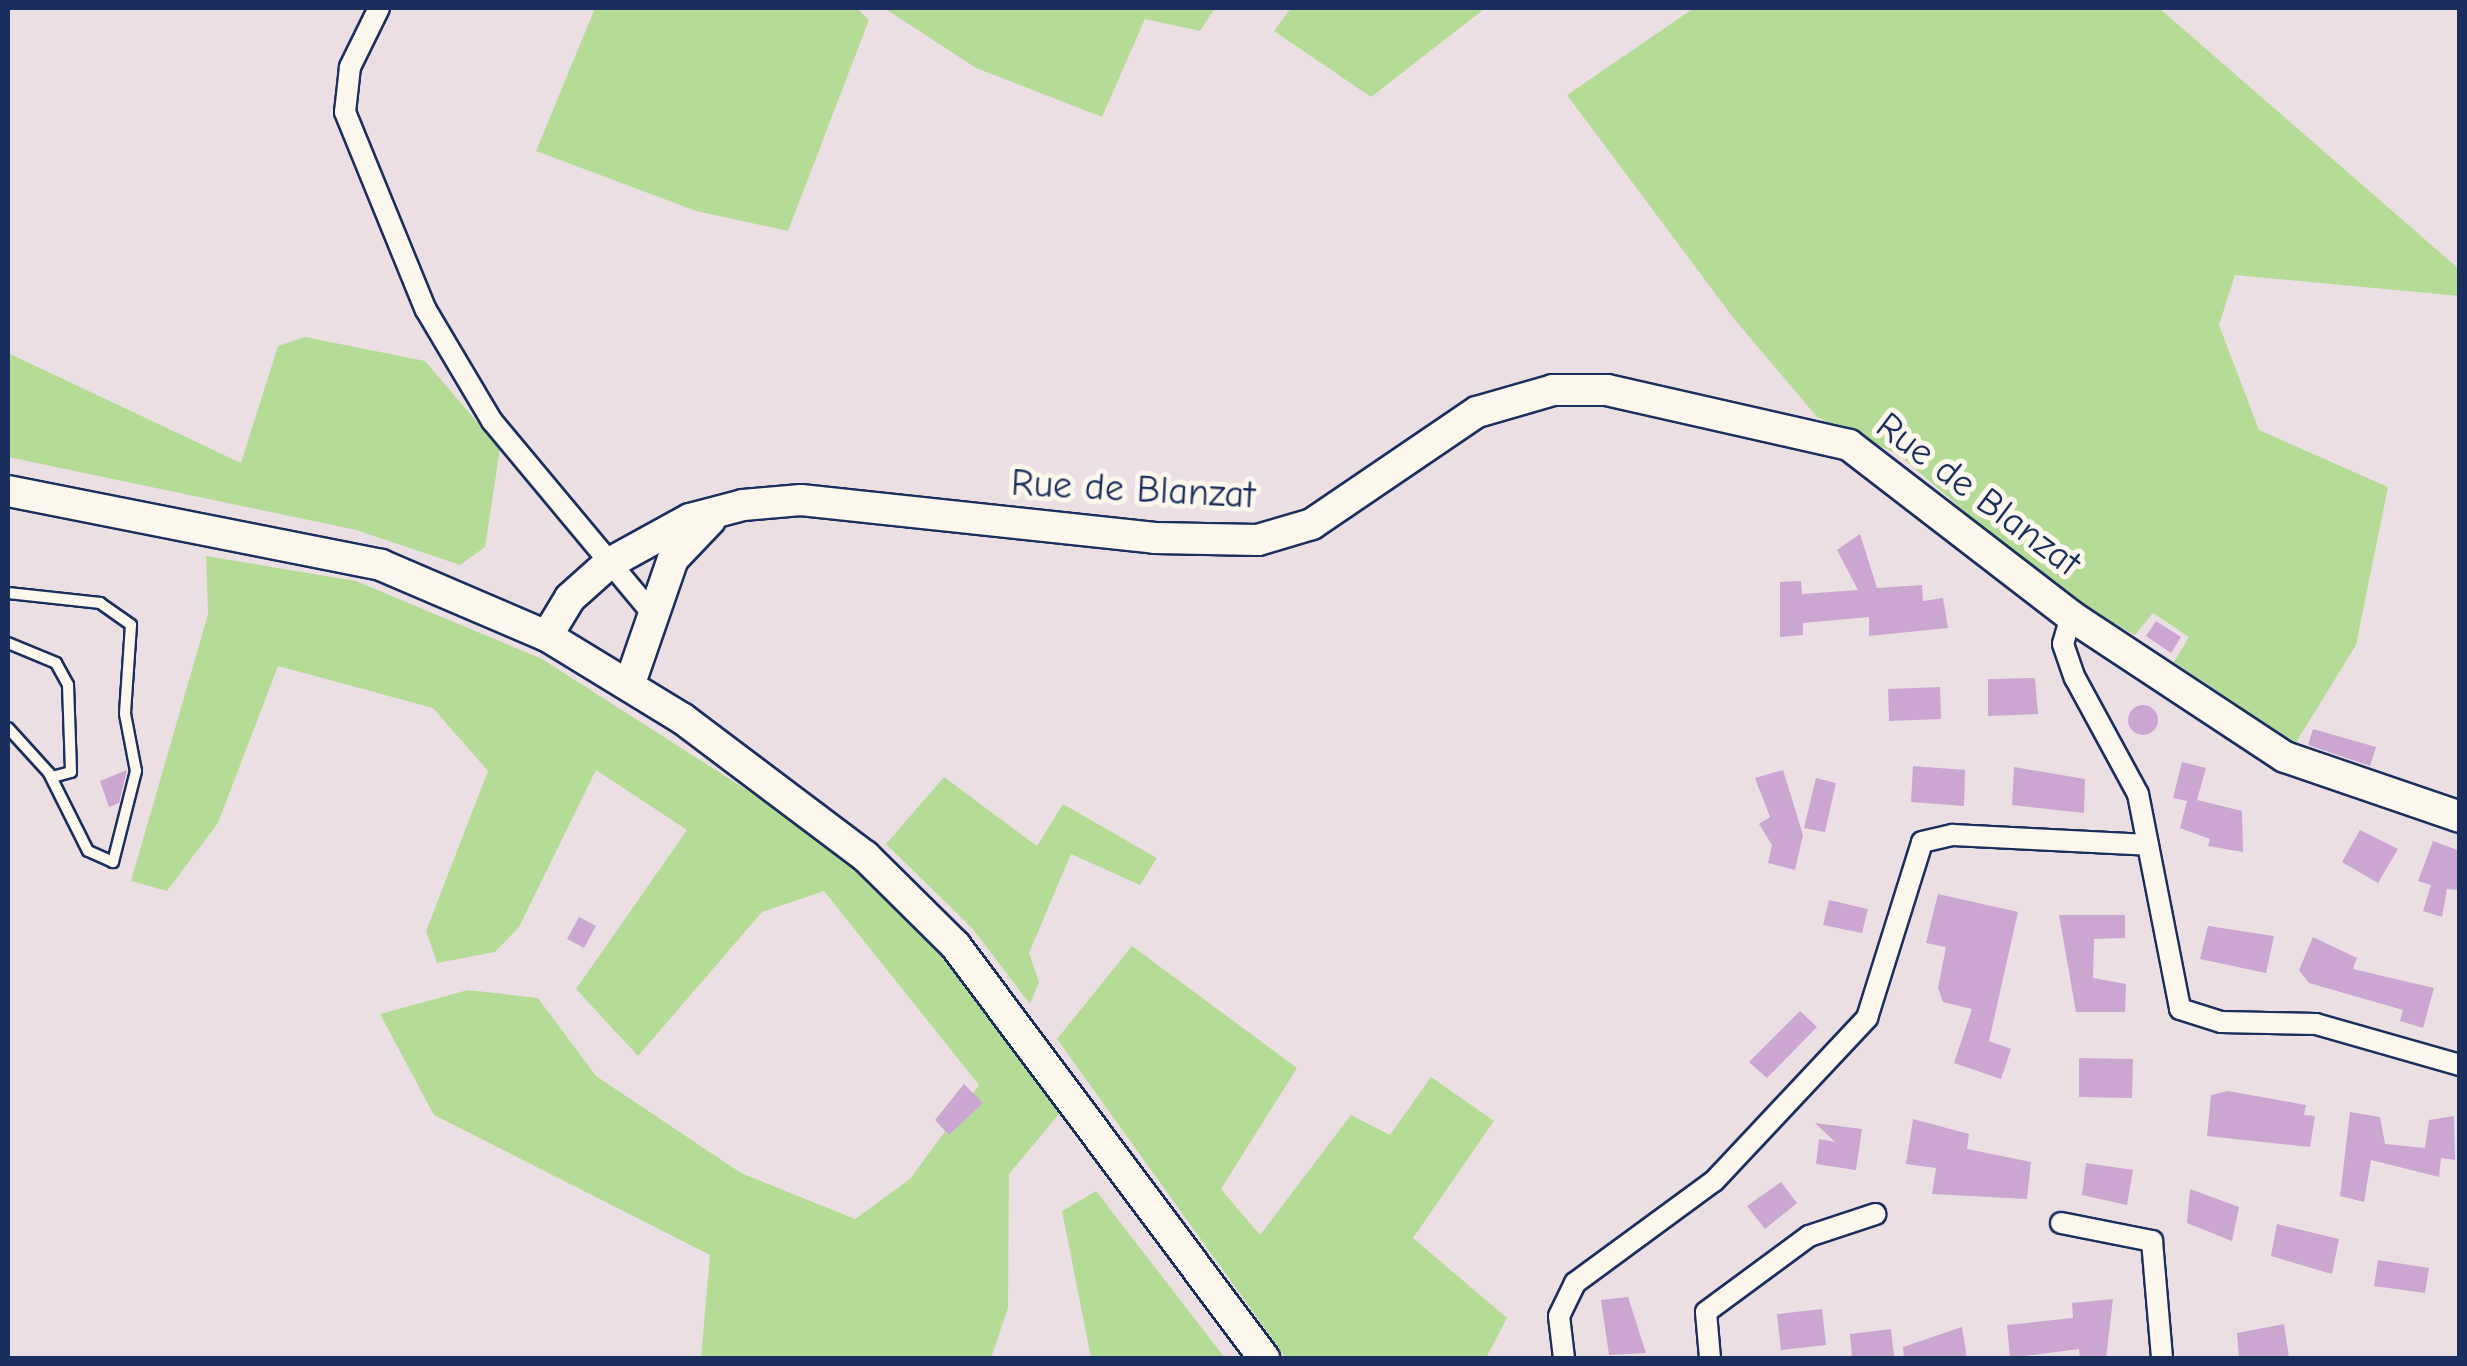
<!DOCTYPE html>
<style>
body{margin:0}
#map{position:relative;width:2467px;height:1366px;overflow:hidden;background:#ecdfe4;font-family:"Comic Neue",sans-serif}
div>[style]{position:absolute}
.green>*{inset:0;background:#b5dc97}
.building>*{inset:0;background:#caa6d0}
.round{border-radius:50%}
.roads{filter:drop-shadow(2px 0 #1b2f5e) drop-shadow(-2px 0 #1b2f5e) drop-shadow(0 2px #1b2f5e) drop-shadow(0 -2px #1b2f5e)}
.lane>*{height:10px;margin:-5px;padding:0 5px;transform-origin:5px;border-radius:5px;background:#fbf7ec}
.street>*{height:20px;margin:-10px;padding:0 10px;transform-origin:10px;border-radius:10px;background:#fbf7ec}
.secondary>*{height:30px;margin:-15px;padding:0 15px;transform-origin:15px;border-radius:15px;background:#fbf7ec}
span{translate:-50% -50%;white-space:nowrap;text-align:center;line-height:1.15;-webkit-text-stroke:10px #fbf7ec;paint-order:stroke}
.street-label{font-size:38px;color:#1b2f5e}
.frame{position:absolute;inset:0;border:10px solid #1b2f5e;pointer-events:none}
</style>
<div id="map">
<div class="green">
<i style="clip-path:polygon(595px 8px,857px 8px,869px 20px,788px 231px,696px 211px,536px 151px)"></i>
<i style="clip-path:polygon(884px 8px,1215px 8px,1200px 31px,1145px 19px,1102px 117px,976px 68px)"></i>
<i style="clip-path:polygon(1291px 8px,1482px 8px,1483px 10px,1371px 97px,1274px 31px)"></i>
<i style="clip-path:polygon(1694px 8px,2159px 8px,2459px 269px,2459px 296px,2235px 275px,2219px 325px,2259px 430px,2388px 487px,2356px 645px,2295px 744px,2174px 662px,2189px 637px,2153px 613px,2135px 635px,2060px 593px,1899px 455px,1817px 417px,1735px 320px,1567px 95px)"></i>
<i style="clip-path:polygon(305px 337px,425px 361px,500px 449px,485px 547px,460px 565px,356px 530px,8px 457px,8px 353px,241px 463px,278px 346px)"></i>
<i style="clip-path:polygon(206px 556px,356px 581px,542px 659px,811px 831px,893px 897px,1064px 1108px,1009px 1174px,1008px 1308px,991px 1358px,701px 1358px,710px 1255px,434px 1115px,380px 1014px,468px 990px,538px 998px,596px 1076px,741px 1173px,855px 1219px,910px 1179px,979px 1085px,824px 891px,762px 912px,638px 1056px,576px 989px,687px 830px,596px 770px,519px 927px,495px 952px,437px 963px,426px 931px,488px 771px,433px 708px,278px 666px,218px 823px,167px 891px,131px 881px,208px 614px)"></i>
<i style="clip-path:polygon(944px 777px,1037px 846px,1063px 804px,1157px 858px,1140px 885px,1071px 854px,1029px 953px,1039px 982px,1030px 1004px,972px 928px,886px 844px)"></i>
<i style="clip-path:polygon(1132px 946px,1297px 1068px,1221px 1189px,1260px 1235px,1351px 1115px,1390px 1135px,1431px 1077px,1494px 1121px,1413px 1238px,1507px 1318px,1486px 1358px,1286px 1358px,1057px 1039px)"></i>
<i style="clip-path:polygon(1096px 1191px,1225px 1358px,1091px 1358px,1062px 1211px)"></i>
</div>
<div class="building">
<i style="clip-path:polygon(1860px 534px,1877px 588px,1922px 585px,1923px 601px,1943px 598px,1948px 628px,1869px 636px,1869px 617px,1803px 623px,1803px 635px,1780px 637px,1780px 582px,1801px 581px,1802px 594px,1858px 590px,1837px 550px)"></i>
<i style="clip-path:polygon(2156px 621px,2181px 637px,2171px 653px,2146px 636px)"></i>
<i style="clip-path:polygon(2035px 678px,2038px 714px,1988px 716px,1988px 679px)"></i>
<i style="clip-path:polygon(1940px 687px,1941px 719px,1889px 721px,1888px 689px)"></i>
<i class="round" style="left:2128px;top:705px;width:30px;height:30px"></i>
<i style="clip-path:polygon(2313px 729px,2376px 747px,2370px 766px,2308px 745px)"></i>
<i style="clip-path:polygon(2182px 762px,2206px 768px,2197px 800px,2242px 811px,2243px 852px,2208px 846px,2210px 839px,2180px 828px,2187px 801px,2173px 798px)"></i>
<i style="clip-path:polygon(1913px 766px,1965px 770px,1964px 806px,1911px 802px)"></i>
<i style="clip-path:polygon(2014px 767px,2085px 779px,2084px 813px,2012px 805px)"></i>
<i style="clip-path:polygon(127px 770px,119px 803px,109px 807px,100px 781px)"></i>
<i style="clip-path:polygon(1783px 770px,1803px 835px,1795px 870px,1768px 863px,1772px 845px,1759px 824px,1770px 817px,1755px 778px)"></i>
<i style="clip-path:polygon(1816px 778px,1836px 783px,1825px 832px,1804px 828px)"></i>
<i style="clip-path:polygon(2360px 830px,2398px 849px,2378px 883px,2342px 862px)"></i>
<i style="clip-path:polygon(2433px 841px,2460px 851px,2460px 890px,2447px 889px,2442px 917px,2423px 911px,2431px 885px,2418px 881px)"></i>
<i style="clip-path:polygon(1938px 894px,2018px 912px,1989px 1041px,2011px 1049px,2001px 1079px,1954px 1063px,1972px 1009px,1943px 1002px,1938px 988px,1946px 947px,1926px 943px)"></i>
<i style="clip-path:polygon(1829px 900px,1868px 909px,1862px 933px,1823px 925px)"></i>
<i style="clip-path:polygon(2059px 915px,2125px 915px,2125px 938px,2094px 939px,2093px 978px,2126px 984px,2125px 1012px,2076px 1012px)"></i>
<i style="clip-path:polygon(579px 917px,596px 926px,584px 948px,567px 939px)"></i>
<i style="clip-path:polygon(2208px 926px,2274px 936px,2266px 973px,2200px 959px)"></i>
<i style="clip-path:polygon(2313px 937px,2357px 958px,2353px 969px,2434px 988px,2423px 1028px,2400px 1021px,2403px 1010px,2309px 983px,2299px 970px)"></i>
<i style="clip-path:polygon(1800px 1011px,1817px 1027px,1767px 1078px,1749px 1062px)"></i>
<i style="clip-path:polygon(2079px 1058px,2133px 1059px,2132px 1098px,2079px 1097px)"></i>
<i style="clip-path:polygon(964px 1084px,983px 1103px,949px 1135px,935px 1120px)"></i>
<i style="clip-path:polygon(2228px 1091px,2306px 1105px,2304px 1115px,2315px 1116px,2310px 1147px,2207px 1136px,2211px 1095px)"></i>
<i style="clip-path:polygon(2350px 1112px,2380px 1117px,2385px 1144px,2425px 1148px,2429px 1120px,2454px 1116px,2455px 1160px,2441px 1158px,2439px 1177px,2371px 1160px,2364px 1202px,2340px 1196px)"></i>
<i style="clip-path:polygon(1913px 1119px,1969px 1134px,1967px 1149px,2031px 1162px,2027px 1199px,1932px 1194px,1936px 1168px,1906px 1164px)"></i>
<i style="clip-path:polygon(1815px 1123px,1862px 1129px,1856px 1170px,1816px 1164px,1819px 1139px,1835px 1142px)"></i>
<i style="clip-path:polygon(2086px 1163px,2133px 1170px,2127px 1205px,2082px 1195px)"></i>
<i style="clip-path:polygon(1781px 1182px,1797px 1203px,1765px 1229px,1747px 1206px)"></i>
<i style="clip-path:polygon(2190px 1189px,2239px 1207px,2232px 1241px,2187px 1223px)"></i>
<i style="clip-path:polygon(2277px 1224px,2339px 1239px,2332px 1274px,2271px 1256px)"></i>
<i style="clip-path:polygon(2378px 1260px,2429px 1268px,2425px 1293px,2374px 1286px)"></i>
<i style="clip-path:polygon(1628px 1297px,1646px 1353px,1609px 1355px,1601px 1300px)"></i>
<i style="clip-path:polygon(2113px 1299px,2106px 1358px,2080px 1358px,2079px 1349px,2010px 1358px,2007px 1325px,2073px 1318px,2072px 1303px)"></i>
<i style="clip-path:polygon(1822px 1309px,1826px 1345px,1781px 1350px,1777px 1314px)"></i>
<i style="clip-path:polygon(2284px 1324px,2289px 1358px,2239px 1358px,2237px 1333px)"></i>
<i style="clip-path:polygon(1962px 1327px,1967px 1358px,1904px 1358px,1903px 1347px)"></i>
<i style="clip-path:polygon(1891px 1329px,1894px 1356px,1852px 1358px,1850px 1334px)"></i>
</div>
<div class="roads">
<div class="lane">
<i style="left:8px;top:593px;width:93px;rotate:6.2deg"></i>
<i style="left:100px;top:603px;width:38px;rotate:35deg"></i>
<i style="left:131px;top:625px;width:89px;rotate:93.9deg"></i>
<i style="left:125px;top:714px;width:58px;rotate:79.1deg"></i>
<i style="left:136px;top:771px;width:94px;rotate:104.2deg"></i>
<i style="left:113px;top:862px;width:27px;rotate:-156deg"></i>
<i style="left:88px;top:851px;width:87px;rotate:-116.6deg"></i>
<i style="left:49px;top:773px;width:61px;rotate:-132.3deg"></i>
<i style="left:8px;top:643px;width:52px;rotate:22.6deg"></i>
<i style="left:56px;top:663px;width:25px;rotate:61deg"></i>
<i style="left:68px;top:685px;width:87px;rotate:88deg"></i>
<i style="left:71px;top:772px;width:20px;rotate:165deg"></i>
</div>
<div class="street">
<i style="left:379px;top:8px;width:66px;rotate:116.2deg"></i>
<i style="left:350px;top:67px;width:45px;rotate:96.3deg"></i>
<i style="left:345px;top:112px;width:214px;rotate:67.8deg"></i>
<i style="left:426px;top:310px;width:129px;rotate:59.3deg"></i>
<i style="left:492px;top:421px;width:251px;rotate:50.2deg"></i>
<i style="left:2071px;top:616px;width:29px;rotate:106deg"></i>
<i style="left:2063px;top:644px;width:36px;rotate:71deg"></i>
<i style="left:2075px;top:678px;width:132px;rotate:61.5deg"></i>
<i style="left:2138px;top:794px;width:219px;rotate:78.9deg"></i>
<i style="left:2180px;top:1009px;width:43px;rotate:17.6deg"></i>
<i style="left:2221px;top:1022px;width:95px;rotate:1.2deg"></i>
<i style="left:2316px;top:1024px;width:150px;rotate:15.9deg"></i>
<i style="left:2061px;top:1223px;width:93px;rotate:11.2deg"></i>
<i style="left:2152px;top:1241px;width:117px;rotate:85.1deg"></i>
<i style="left:1564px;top:1358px;width:42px;rotate:-96.8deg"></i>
<i style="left:1559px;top:1316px;width:37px;rotate:-64deg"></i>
<i style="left:1575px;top:1283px;width:172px;rotate:-36.3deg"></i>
<i style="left:1714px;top:1181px;width:224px;rotate:-46.8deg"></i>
<i style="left:1867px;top:1018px;width:184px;rotate:-72.6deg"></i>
<i style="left:1922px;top:842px;width:32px;rotate:-13deg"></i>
<i style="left:1953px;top:835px;width:195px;rotate:2.9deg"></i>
<i style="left:1710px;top:1358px;width:46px;rotate:-95deg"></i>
<i style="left:1706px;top:1312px;width:128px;rotate:-36.4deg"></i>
<i style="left:1809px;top:1236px;width:70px;rotate:-18.4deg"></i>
</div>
<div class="secondary">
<i style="left:8px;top:491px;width:380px;rotate:11.2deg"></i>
<i style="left:381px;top:565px;width:181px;rotate:23.2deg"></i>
<i style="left:547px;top:636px;width:159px;rotate:31.4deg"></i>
<i style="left:683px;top:719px;width:228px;rotate:37deg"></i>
<i style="left:865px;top:856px;width:127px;rotate:44.7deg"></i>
<i style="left:955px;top:945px;width:516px;rotate:53.2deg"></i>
<i style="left:547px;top:636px;width:44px;rotate:-58.8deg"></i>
<i style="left:570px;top:598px;width:51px;rotate:-41.8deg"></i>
<i style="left:608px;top:564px;width:94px;rotate:-28.8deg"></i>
<i style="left:690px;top:519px;width:55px;rotate:-14.8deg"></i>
<i style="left:743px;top:505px;width:58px;rotate:-4.9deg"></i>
<i style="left:801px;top:500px;width:356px;rotate:6.1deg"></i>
<i style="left:1155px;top:538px;width:103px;rotate:1.1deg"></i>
<i style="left:1258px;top:540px;width:56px;rotate:-16.5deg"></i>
<i style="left:1312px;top:524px;width:199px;rotate:-34.2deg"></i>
<i style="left:1477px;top:412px;width:79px;rotate:-16.1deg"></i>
<i style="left:1553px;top:390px;width:54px"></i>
<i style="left:1607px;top:390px;width:248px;rotate:12.8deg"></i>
<i style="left:1849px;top:445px;width:280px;rotate:37.6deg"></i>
<i style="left:2071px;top:616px;width:256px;rotate:33.4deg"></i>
<i style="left:2285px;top:757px;width:185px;rotate:18.9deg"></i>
<i style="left:630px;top:683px;width:131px;rotate:-70.9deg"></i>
<i style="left:673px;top:559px;width:54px;rotate:-46.5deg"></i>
</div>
</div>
<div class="street-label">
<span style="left:1133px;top:490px;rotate:3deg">Rue de Blanzat</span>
<span style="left:1978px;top:495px;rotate:37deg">Rue de Blanzat</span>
</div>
<div class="frame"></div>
</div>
